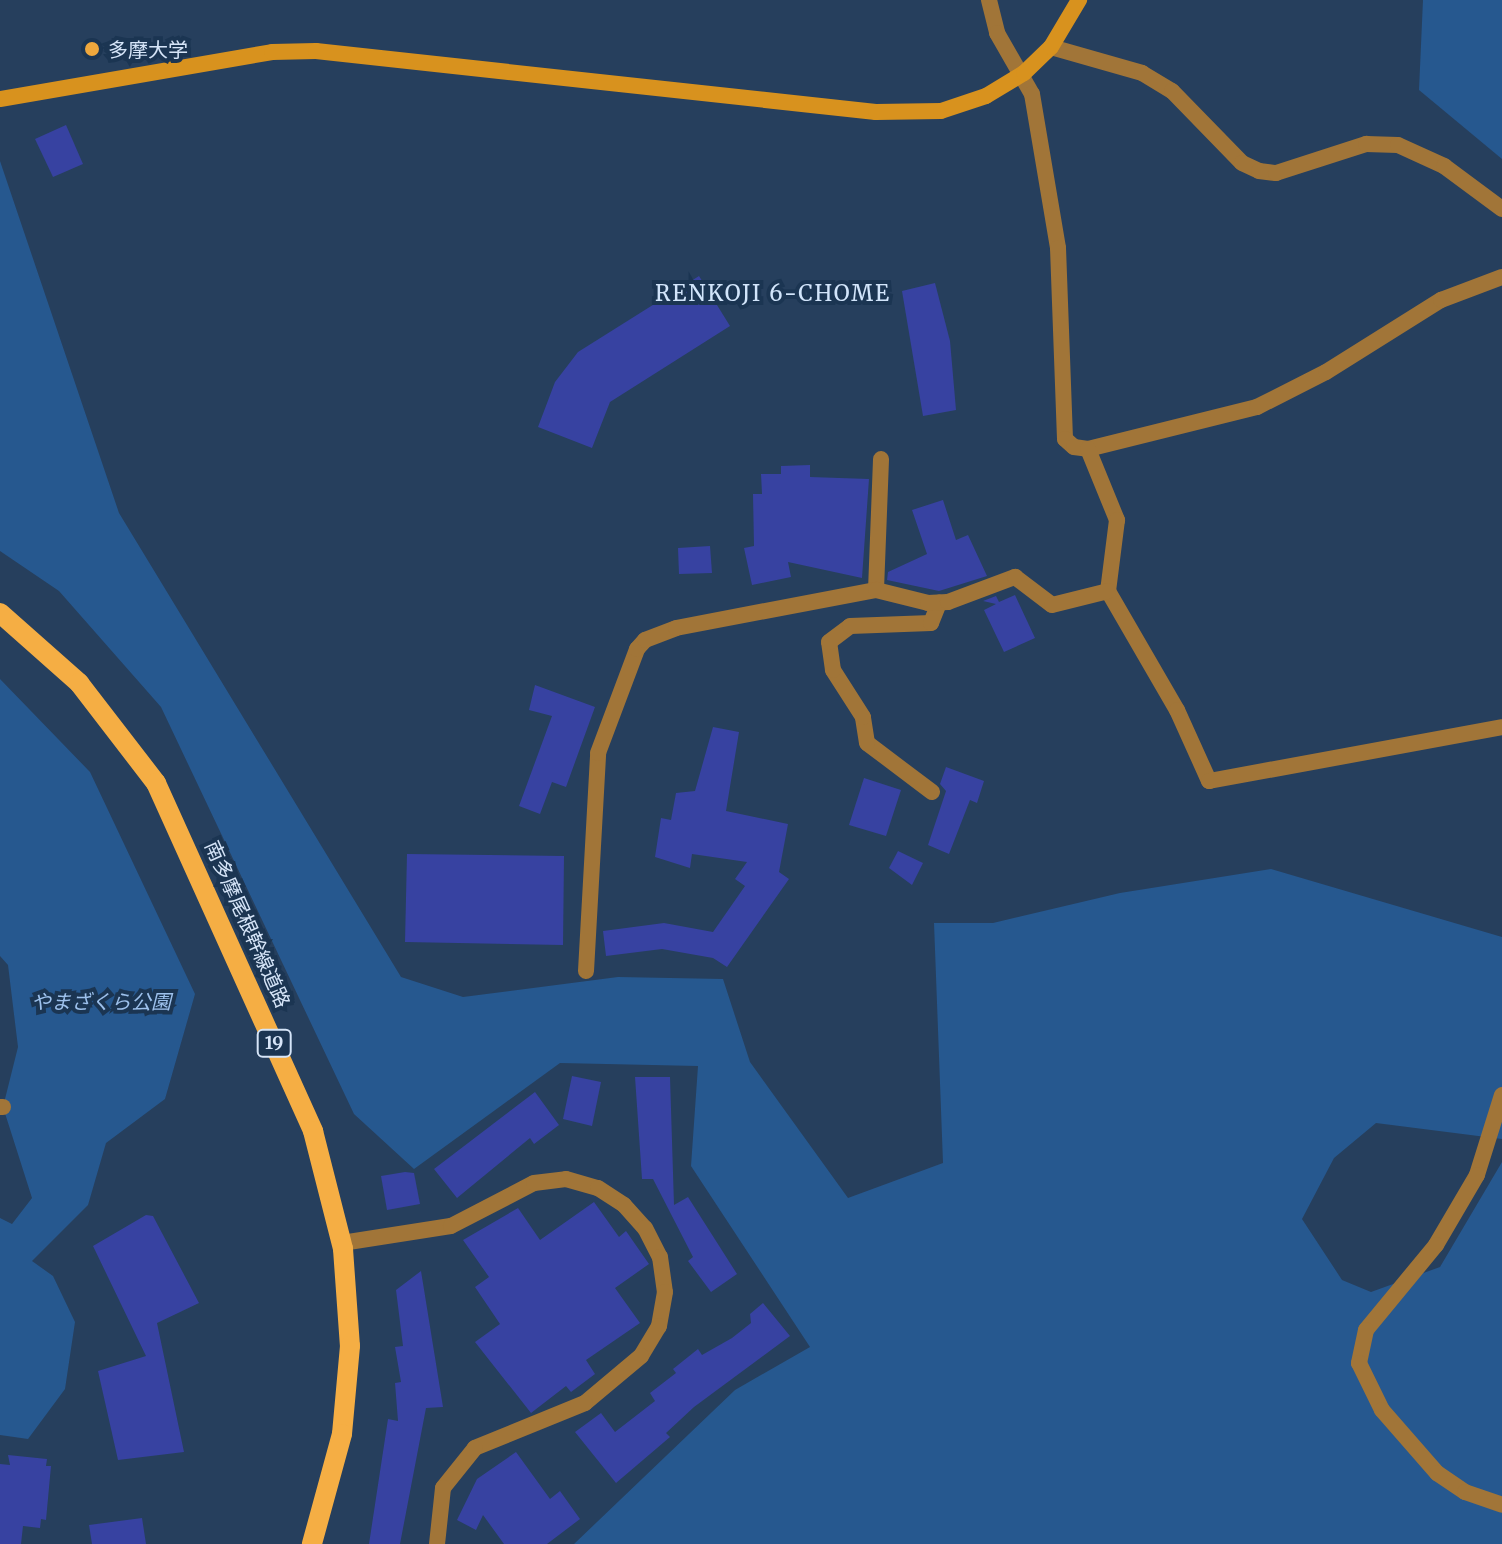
<!DOCTYPE html>
<meta charset="utf-8">
<style>
body{margin:0}
#map{position:relative;width:1502px;height:1544px;overflow:hidden;background:#263f5d;font-family:Merriweather,"Noto Sans JP",serif}
div>[style]{position:absolute}
.green>*{inset:0;background:#26588f}
.building>*{inset:0;background:#3742a1}
.minor>*{height:16px;margin:-8px;padding:0 8px;transform-origin:8px;border-radius:8px;background:#a17538}
.secondary>*{height:16px;margin:-8px;padding:0 8px;transform-origin:8px;border-radius:8px;background:#d8921e}
.primary>*{height:20px;margin:-10px;padding:0 10px;transform-origin:10px;border-radius:10px;background:#f5ae44}
.dots>*{width:22px;height:22px;translate:-50% -50%;box-sizing:border-box;border:4px solid #1b3552;border-radius:50%}
span{translate:-50% -50%;white-space:nowrap;text-align:center;line-height:1.15;-webkit-text-stroke:8px #1b3552;paint-order:stroke}
.shield-label span{padding:2px 6px;background:#1b3552;border:2px solid;border-radius:6px;-webkit-text-stroke-width:0}
.shield-label{font-size:18px;color:#d6e5f8;font-weight:700}
.poi-label{font-size:20px;color:#d6e5f8}
.left{translate:0 -50%;text-align:left}
.street-label{font-size:20px;color:#d6e5f8}
.park-label{font-size:20px;color:#9dc1ec;font-style:italic}
.neighbourhood-label{font-size:22px;color:#d2e5fb;letter-spacing:2px}
</style>
<div id="map">
<div class="green">
<i style="clip-path:polygon(1423px 0,1502px 0,1502px 159px,1419px 90px)"></i>
<i style="clip-path:polygon(0 161px,119px 513px,401px 977px,463px 997px,618px 977px,723px 979px,750px 1062px,848px 1198px,943px 1163px,934px 923px,993px 923px,1120px 893px,1271px 869px,1502px 937px,1502px 1139px,1376px 1123px,1334px 1158px,1302px 1219px,1342px 1280px,1371px 1292px,1440px 1267px,1502px 1162px,1502px 1544px,574px 1544px,735px 1390px,810px 1347px,691px 1166px,698px 1066px,560px 1063px,414px 1169px,354px 1114px,161px 707px,59px 591px,0 551px)"></i>
<i style="clip-path:polygon(0 679px,90px 772px,195px 994px,165px 1099px,106px 1143px,88px 1205px,32px 1261px,53px 1276px,75px 1322px,65px 1389px,28px 1439px,0 1435px,0 1218px,12px 1224px,32px 1198px,3px 1107px,18px 1047px,8px 965px,0 956px)"></i>
</div>
<div class="building">
<i style="clip-path:polygon(66px 125px,83px 164px,53px 177px,35px 139px)"></i>
<i style="clip-path:polygon(699px 276px,730px 326px,610px 402px,592px 448px,538px 427px,555px 382px,578px 352px)"></i>
<i style="clip-path:polygon(935px 283px,950px 341px,956px 410px,923px 416px,902px 291px)"></i>
<i style="clip-path:polygon(810px 465px,810px 477px,869px 479px,862px 578px,788px 562px,791px 577px,752px 585px,744px 548px,754px 546px,753px 494px,762px 494px,761px 474px,781px 474px,781px 466px)"></i>
<i style="clip-path:polygon(943px 500px,956px 540px,968px 535px,987px 576px,939px 591px,887px 580px,888px 572px,927px 554px,912px 510px)"></i>
<i style="clip-path:polygon(710px 546px,712px 573px,679px 574px,678px 548px)"></i>
<i style="clip-path:polygon(1015px 595px,1035px 638px,1004px 652px,984px 610px,996px 604px,983px 601px,996px 596px,999px 602px)"></i>
<i style="clip-path:polygon(535px 685px,595px 707px,566px 787px,552px 782px,540px 814px,519px 806px,552px 716px,529px 710px)"></i>
<i style="clip-path:polygon(713px 727px,739px 732px,726px 811px,788px 824px,779px 872px,789px 879px,727px 967px,713px 958px,662px 949px,606px 956px,603px 931px,664px 923px,713px 932px,745px 886px,735px 879px,747px 862px,692px 854px,690px 868px,655px 857px,661px 818px,671px 820px,676px 793px,695px 791px)"></i>
<i style="clip-path:polygon(946px 767px,984px 781px,977px 803px,970px 800px,949px 854px,928px 845px,946px 791px,940px 784px)"></i>
<i style="clip-path:polygon(864px 778px,901px 790px,886px 836px,849px 825px)"></i>
<i style="clip-path:polygon(898px 851px,923px 863px,912px 885px,889px 868px)"></i>
<i style="clip-path:polygon(407px 854px,564px 856px,563px 945px,405px 942px)"></i>
<i style="clip-path:polygon(572px 1076px,601px 1082px,592px 1126px,563px 1119px)"></i>
<i style="clip-path:polygon(635px 1077px,670px 1077px,674px 1205px,688px 1197px,737px 1274px,711px 1292px,688px 1261px,693px 1257px,653px 1179px,642px 1179px)"></i>
<i style="clip-path:polygon(535px 1092px,559px 1125px,534px 1144px,530px 1138px,457px 1198px,434px 1169px)"></i>
<i style="clip-path:polygon(405px 1172px,414px 1173px,420px 1204px,387px 1210px,381px 1176px)"></i>
<i style="clip-path:polygon(594px 1202px,619px 1237px,626px 1231px,649px 1264px,615px 1288px,640px 1323px,586px 1360px,595px 1374px,571px 1392px,566px 1386px,531px 1413px,475px 1342px,500px 1324px,475px 1287px,489px 1277px,463px 1240px,518px 1208px,540px 1240px)"></i>
<i style="clip-path:polygon(146px 1215px,153px 1216px,199px 1303px,157px 1323px,184px 1452px,118px 1460px,98px 1371px,146px 1356px,93px 1246px)"></i>
<i style="clip-path:polygon(421px 1271px,443px 1407px,426px 1408px,400px 1544px,369px 1544px,388px 1419px,398px 1421px,395px 1383px,401px 1382px,395px 1347px,403px 1346px,396px 1290px)"></i>
<i style="clip-path:polygon(763px 1303px,790px 1336px,694px 1407px,666px 1433px,670px 1437px,616px 1483px,575px 1432px,601px 1413px,615px 1432px,655px 1401px,650px 1393px,676px 1373px,673px 1369px,698px 1349px,702px 1355px,732px 1338px,751px 1323px,750px 1314px)"></i>
<i style="clip-path:polygon(516px 1452px,550px 1499px,560px 1491px,580px 1519px,547px 1544px,504px 1544px,483px 1515px,476px 1530px,457px 1520px,477px 1479px)"></i>
<i style="clip-path:polygon(8px 1455px,47px 1459px,46px 1466px,51px 1466px,46px 1520px,41px 1519px,40px 1528px,23px 1526px,21px 1544px,0 1544px,0 1464px,10px 1465px)"></i>
<i style="clip-path:polygon(142px 1518px,146px 1544px,92px 1544px,89px 1525px)"></i>
</div>
<div class="minor">
<i style="left:989px;top:0;width:34px;rotate:76deg"></i>
<i style="left:997px;top:33px;width:70px;rotate:60.2deg"></i>
<i style="left:1032px;top:94px;width:156px;rotate:80.4deg"></i>
<i style="left:1058px;top:248px;width:191px;rotate:87.9deg"></i>
<i style="left:1065px;top:439px;width:12px;rotate:42deg"></i>
<i style="left:1074px;top:447px;width:14px;rotate:8deg"></i>
<i style="left:1088px;top:449px;width:174px;rotate:-14deg"></i>
<i style="left:1257px;top:407px;width:77px;rotate:-26.9deg"></i>
<i style="left:1326px;top:372px;width:136px;rotate:-32.1deg"></i>
<i style="left:1441px;top:300px;width:65px;rotate:-20.7deg"></i>
<i style="left:1051px;top:47px;width:95px;rotate:15.9deg"></i>
<i style="left:1142px;top:73px;width:35px;rotate:31deg"></i>
<i style="left:1172px;top:91px;width:100px;rotate:45.8deg"></i>
<i style="left:1242px;top:163px;width:19px;rotate:25deg"></i>
<i style="left:1259px;top:171px;width:17px;rotate:7deg"></i>
<i style="left:1276px;top:173px;width:95px;rotate:-17.9deg"></i>
<i style="left:1366px;top:144px;width:32px;rotate:2deg"></i>
<i style="left:1398px;top:145px;width:51px;rotate:24.5deg"></i>
<i style="left:1444px;top:166px;width:72px;rotate:36.6deg"></i>
<i style="left:1088px;top:449px;width:77px;rotate:67.8deg"></i>
<i style="left:1117px;top:520px;width:72px;rotate:97.2deg"></i>
<i style="left:1108px;top:591px;width:138px;rotate:59.9deg"></i>
<i style="left:1177px;top:710px;width:78px;rotate:65.7deg"></i>
<i style="left:1209px;top:781px;width:298px;rotate:-10.4deg"></i>
<i style="left:876px;top:590px;width:131px;rotate:-87.8deg"></i>
<i style="left:932px;top:792px;width:81px;rotate:-143deg"></i>
<i style="left:867px;top:743px;width:26px;rotate:-99deg"></i>
<i style="left:863px;top:717px;width:56px;rotate:-122.6deg"></i>
<i style="left:833px;top:670px;width:28px;rotate:-98deg"></i>
<i style="left:829px;top:642px;width:26px;rotate:-37deg"></i>
<i style="left:850px;top:626px;width:81px;rotate:-2.1deg"></i>
<i style="left:931px;top:623px;width:22px;rotate:-68deg"></i>
<i style="left:586px;top:971px;width:218px;rotate:-86.8deg"></i>
<i style="left:598px;top:753px;width:111px;rotate:-69.4deg"></i>
<i style="left:637px;top:649px;width:12px;rotate:-48deg"></i>
<i style="left:645px;top:640px;width:33px;rotate:-21deg"></i>
<i style="left:676px;top:628px;width:204px;rotate:-10.8deg"></i>
<i style="left:876px;top:590px;width:54px;rotate:14deg"></i>
<i style="left:928px;top:603px;width:20px;rotate:-3deg"></i>
<i style="left:948px;top:602px;width:72px;rotate:-20.5deg"></i>
<i style="left:1015px;top:577px;width:46px;rotate:37.1deg"></i>
<i style="left:1052px;top:605px;width:58px;rotate:-14deg"></i>
<i style="left:1502px;top:1095px;width:84px;rotate:107.4deg"></i>
<i style="left:1477px;top:1175px;width:81px;rotate:120.4deg"></i>
<i style="left:1436px;top:1245px;width:110px;rotate:129.5deg"></i>
<i style="left:1366px;top:1330px;width:34px;rotate:102deg"></i>
<i style="left:1359px;top:1363px;width:52px;rotate:63.9deg"></i>
<i style="left:1382px;top:1410px;width:84px;rotate:48.9deg"></i>
<i style="left:1437px;top:1473px;width:34px;rotate:34deg"></i>
<i style="left:1465px;top:1492px;width:39px;rotate:19deg"></i>
<i style="left:0;top:1107px;width:3px"></i>
<i style="left:342px;top:1243px;width:110px;rotate:-8.9deg"></i>
<i style="left:451px;top:1226px;width:93px;rotate:-27.4deg"></i>
<i style="left:534px;top:1183px;width:32px;rotate:-7deg"></i>
<i style="left:566px;top:1179px;width:33px;rotate:16deg"></i>
<i style="left:598px;top:1188px;width:31px;rotate:33deg"></i>
<i style="left:624px;top:1205px;width:31px;rotate:48deg"></i>
<i style="left:645px;top:1228px;width:33px;rotate:63deg"></i>
<i style="left:660px;top:1257px;width:35px;rotate:82deg"></i>
<i style="left:665px;top:1292px;width:35px;rotate:100deg"></i>
<i style="left:659px;top:1326px;width:35px;rotate:121deg"></i>
<i style="left:641px;top:1356px;width:73px;rotate:140deg"></i>
<i style="left:585px;top:1403px;width:119px;rotate:157.8deg"></i>
<i style="left:475px;top:1448px;width:51px;rotate:128.7deg"></i>
<i style="left:443px;top:1488px;width:56px;rotate:96.1deg"></i>
</div>
<div class="secondary">
<i style="left:0;top:99px;width:276px;rotate:-9.8deg"></i>
<i style="left:272px;top:52px;width:44px;rotate:-1.3deg"></i>
<i style="left:316px;top:51px;width:563px;rotate:6.22deg"></i>
<i style="left:876px;top:112px;width:65px;rotate:-0.9deg"></i>
<i style="left:941px;top:111px;width:47px;rotate:-18.4deg"></i>
<i style="left:986px;top:96px;width:44px;rotate:-31.2deg"></i>
<i style="left:1024px;top:73px;width:37px;rotate:-44deg"></i>
<i style="left:1051px;top:47px;width:55px;rotate:-59.2deg"></i>
</div>
<div class="primary">
<i style="left:0;top:613px;width:106px;rotate:41.5deg"></i>
<i style="left:79px;top:683px;width:126px;rotate:52.4deg"></i>
<i style="left:156px;top:783px;width:382px;rotate:65.7deg"></i>
<i style="left:313px;top:1131px;width:122px;rotate:75.7deg"></i>
<i style="left:343px;top:1249px;width:97px;rotate:85.9deg"></i>
<i style="left:350px;top:1346px;width:88px;rotate:95.2deg"></i>
<i style="left:342px;top:1434px;width:114px;rotate:105.3deg"></i>
</div>
<div class="dots">
<i style="left:92px;top:49px;background:#eea73d"></i>
</div>
<div class="shield-label">
<span style="left:274px;top:1043px">19</span>
</div>
<div class="poi-label">
<span class="left" style="left:108px;top:49px">多摩大学</span>
</div>
<div class="street-label">
<span style="left:248px;top:924px;rotate:66deg">南多摩尾根幹線道路</span>
</div>
<div class="park-label">
<span style="left:101px;top:1001px">やまざくら公園</span>
</div>
<div class="neighbourhood-label">
<span style="left:773px;top:294px">RENKOJI 6-CHOME</span>
</div>
</div>
